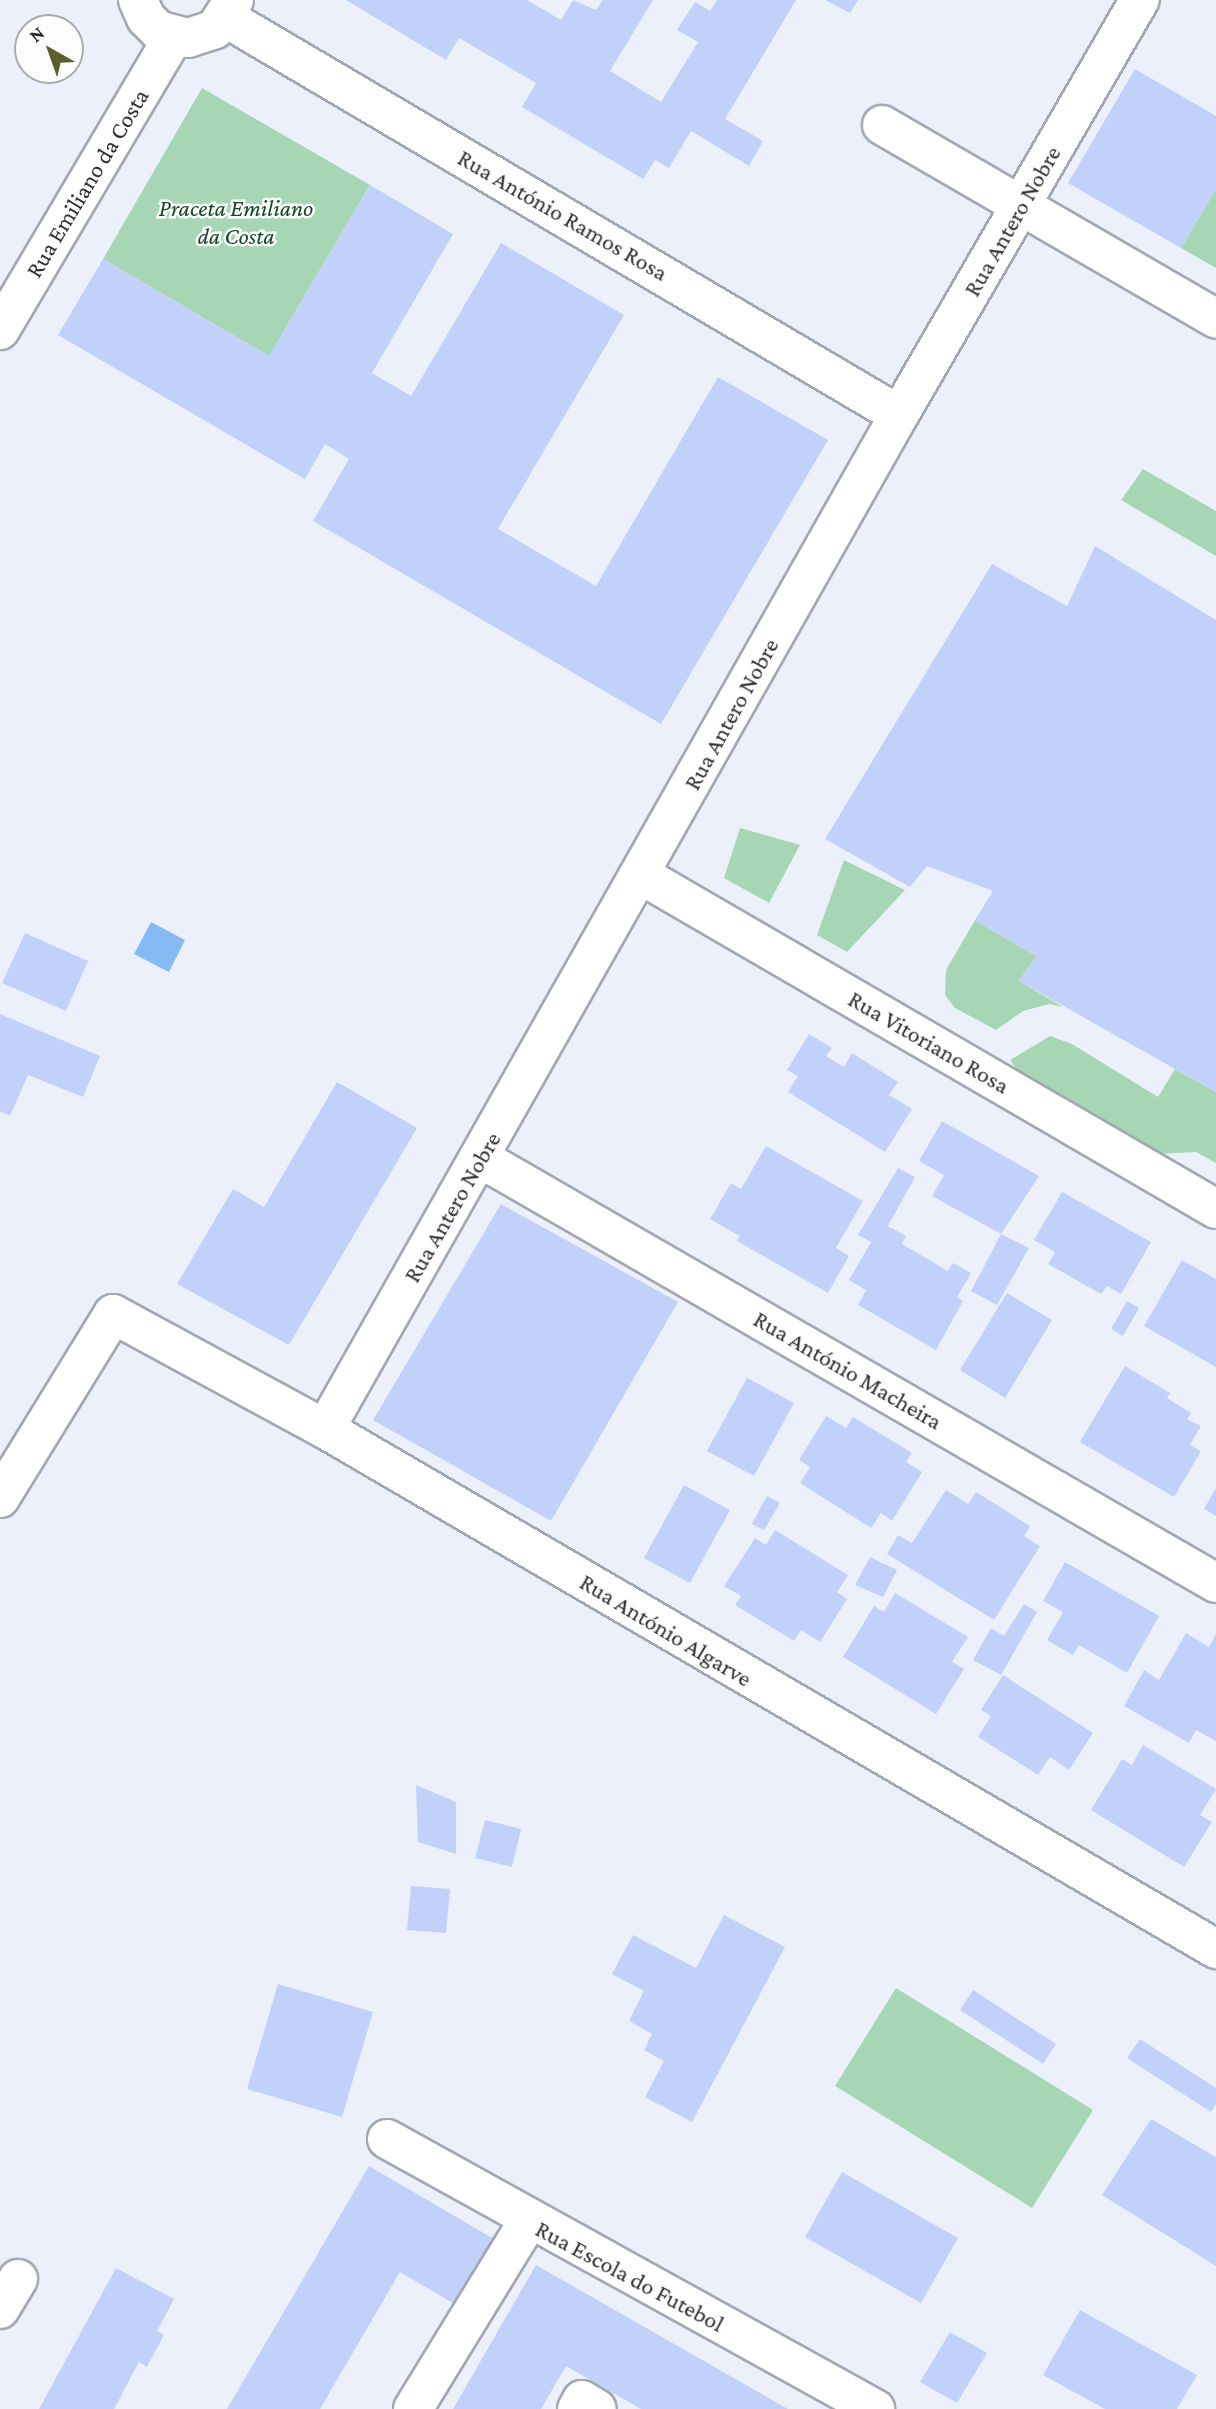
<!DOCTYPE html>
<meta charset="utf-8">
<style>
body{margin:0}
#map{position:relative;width:1216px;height:2409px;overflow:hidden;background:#ecf0fb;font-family:"Crimson Pro",serif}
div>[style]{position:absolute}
.green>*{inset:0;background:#a6d6b3}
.water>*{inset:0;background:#85baf4}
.building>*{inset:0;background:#c2d1fa}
.roads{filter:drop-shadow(2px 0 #a3a7b1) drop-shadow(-2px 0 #a3a7b1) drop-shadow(0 2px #a3a7b1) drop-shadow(0 -2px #a3a7b1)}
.minor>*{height:38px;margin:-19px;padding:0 19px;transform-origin:19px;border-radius:19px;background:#fff}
span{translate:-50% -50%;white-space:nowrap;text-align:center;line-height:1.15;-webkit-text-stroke:5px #fdfdfd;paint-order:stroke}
.street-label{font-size:24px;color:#2d2f33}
.park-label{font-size:24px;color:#124727;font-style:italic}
.north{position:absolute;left:14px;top:14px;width:70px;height:70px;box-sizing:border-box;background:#fdfdfd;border:2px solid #aaabac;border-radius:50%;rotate:320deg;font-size:19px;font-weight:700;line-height:28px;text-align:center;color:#2d2f33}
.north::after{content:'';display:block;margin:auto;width:24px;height:32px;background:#5c602d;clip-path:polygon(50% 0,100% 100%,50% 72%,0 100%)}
</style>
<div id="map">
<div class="green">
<i style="clip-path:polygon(202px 88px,370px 185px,269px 356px,103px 259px)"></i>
<i style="clip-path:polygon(1216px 189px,1216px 268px,1181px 248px)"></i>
<i style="clip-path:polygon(1143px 469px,1216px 511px,1216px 556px,1121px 500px)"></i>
<i style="clip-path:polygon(740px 828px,800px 845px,769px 903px,724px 878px)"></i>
<i style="clip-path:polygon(844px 860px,905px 890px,847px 952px,817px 935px)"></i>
<i style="clip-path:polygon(975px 920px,1036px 956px,1019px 981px,1063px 1007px,1049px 1004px,1023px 1011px,996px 1030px,955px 1008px,945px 995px,946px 970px)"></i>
<i style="clip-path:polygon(1050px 1036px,1072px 1044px,1158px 1097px,1175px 1069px,1216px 1092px,1216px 1163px,1196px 1152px,1158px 1154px,1018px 1071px,1010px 1060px)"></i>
<i style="clip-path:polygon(896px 1988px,1093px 2110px,1032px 2208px,835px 2086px)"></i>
</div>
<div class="water">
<i style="clip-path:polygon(151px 922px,185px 940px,169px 972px,134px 954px)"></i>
</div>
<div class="building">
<i style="clip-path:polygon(346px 0,527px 0,561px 20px,573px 0,596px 10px,603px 0,653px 0,610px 71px,661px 102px,698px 42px,677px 30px,695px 2px,710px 11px,717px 0,796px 0,725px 119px,763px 141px,749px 166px,691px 131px,669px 168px,655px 160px,643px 179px,522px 107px,536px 83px,459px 38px,446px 60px)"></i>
<i style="clip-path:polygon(825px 0,858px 0,850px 13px)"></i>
<i style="clip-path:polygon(1135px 69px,1216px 116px,1216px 189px,1181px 248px,1068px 183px)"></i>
<i style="clip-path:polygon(370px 185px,453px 234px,372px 373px,411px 396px,501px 243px,624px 315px,498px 529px,596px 586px,718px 377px,828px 440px,661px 724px,313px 521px,349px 459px,325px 444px,305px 479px,58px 335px,103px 259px,269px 356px)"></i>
<i style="clip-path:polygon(1095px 546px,1216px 620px,1216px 1092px,1019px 981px,1036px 956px,975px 920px,993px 891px,927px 866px,910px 887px,825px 839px,992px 564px,1067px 606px)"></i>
<i style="clip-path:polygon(25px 933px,88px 961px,66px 1011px,2px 983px)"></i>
<i style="clip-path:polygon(0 1014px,100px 1056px,83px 1097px,28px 1075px,10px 1116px,0 1111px)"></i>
<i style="clip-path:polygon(809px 1034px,832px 1048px,826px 1056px,844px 1067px,852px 1053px,898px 1082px,889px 1095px,912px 1109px,885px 1152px,788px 1092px,798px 1076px,787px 1070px)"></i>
<i style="clip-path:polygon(337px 1082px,417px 1128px,289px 1345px,177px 1284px,233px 1189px,264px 1207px)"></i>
<i style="clip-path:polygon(942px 1121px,1039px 1176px,1001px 1234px,932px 1196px,944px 1175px,919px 1161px)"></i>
<i style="clip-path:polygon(766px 1146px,863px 1201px,836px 1248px,849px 1256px,828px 1293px,737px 1241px,740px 1236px,710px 1219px,731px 1183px,741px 1189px)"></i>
<i style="clip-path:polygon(898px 1168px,915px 1177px,888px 1226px,906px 1236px,902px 1244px,948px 1271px,953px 1263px,971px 1273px,957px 1297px,963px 1301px,936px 1350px,858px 1305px,866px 1290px,849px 1280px,871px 1242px,858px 1235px)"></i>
<i style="clip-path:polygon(1062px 1192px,1151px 1242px,1121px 1294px,1107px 1286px,1101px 1294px,1048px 1264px,1055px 1252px,1034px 1240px)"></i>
<i style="clip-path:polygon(501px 1204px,678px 1302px,551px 1521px,373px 1420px)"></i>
<i style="clip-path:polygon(1001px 1234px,1029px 1248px,997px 1305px,971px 1291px)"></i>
<i style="clip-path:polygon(1182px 1260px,1216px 1279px,1216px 1367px,1144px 1326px)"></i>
<i style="clip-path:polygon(1007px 1293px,1052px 1320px,1005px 1398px,960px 1370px)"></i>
<i style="clip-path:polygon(1127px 1301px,1139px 1308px,1123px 1336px,1111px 1329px)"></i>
<i style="clip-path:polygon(1125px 1366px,1170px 1393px,1167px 1398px,1191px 1413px,1187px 1419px,1201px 1426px,1190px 1445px,1201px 1451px,1174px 1497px,1080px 1442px)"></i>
<i style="clip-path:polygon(747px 1378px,794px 1403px,754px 1476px,707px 1451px)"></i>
<i style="clip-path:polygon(826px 1416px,846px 1428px,853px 1417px,912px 1453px,906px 1462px,922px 1472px,892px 1521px,881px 1513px,871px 1528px,800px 1483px,810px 1467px,799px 1460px)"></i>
<i style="clip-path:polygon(684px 1485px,730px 1510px,690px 1583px,644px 1558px)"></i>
<i style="clip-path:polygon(1216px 1488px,1216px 1516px,1204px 1509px)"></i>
<i style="clip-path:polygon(946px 1490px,968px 1504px,976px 1492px,1030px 1526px,1024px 1536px,1040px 1546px,994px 1620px,887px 1554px,898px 1535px,912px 1543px)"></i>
<i style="clip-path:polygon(767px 1496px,780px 1503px,764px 1530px,752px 1524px)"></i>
<i style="clip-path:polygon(775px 1530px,848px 1575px,837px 1592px,847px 1599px,820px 1642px,801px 1630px,794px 1641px,735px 1605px,741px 1596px,724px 1586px,755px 1538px,766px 1545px)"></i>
<i style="clip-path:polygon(870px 1557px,897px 1570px,883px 1597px,855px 1585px)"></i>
<i style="clip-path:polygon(1065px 1562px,1159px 1616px,1127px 1673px,1079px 1645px,1073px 1655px,1047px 1640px,1063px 1612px,1043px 1601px)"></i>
<i style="clip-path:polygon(895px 1593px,968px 1637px,952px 1662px,964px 1669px,936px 1714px,843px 1657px,874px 1606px,884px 1612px)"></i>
<i style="clip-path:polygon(1024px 1604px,1037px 1612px,1001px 1675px,973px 1660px,991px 1628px,1004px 1636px)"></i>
<i style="clip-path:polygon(1186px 1633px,1209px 1647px,1216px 1634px,1216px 1741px,1196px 1730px,1189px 1743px,1124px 1706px,1144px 1670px,1159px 1680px)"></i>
<i style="clip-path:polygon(1003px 1675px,1093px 1733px,1069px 1770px,1050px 1757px,1038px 1775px,978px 1737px,991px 1716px,981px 1710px)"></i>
<i style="clip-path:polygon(1143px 1745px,1216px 1789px,1200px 1815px,1212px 1822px,1184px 1867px,1091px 1810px,1122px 1759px,1132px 1765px)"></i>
<i style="clip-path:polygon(416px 1785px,456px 1802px,456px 1854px,418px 1842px)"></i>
<i style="clip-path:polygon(485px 1820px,521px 1829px,512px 1867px,475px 1858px)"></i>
<i style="clip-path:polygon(411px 1886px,450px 1889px,446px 1933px,407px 1930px)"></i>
<i style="clip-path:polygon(724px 1915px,785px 1947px,692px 2122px,645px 2097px,664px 2061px,644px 2050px,652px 2034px,629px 2021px,644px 1991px,612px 1974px,633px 1935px,696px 1968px)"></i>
<i style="clip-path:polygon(278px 1984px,373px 2012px,342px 2117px,247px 2089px)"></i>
<i style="clip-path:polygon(973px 1990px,1056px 2044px,1043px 2064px,960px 2010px)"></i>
<i style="clip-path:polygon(1140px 2039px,1216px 2088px,1216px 2104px,1211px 2112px,1127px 2058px)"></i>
<i style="clip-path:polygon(1151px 2119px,1216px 2157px,1216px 2266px,1102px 2195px)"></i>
<i style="clip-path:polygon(369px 2166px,494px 2239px,456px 2305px,400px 2272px,320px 2409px,227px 2409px)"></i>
<i style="clip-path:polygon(842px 2172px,958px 2238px,921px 2303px,805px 2237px)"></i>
<i style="clip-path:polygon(536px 2265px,788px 2409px,641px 2409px,566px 2366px,541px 2409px,453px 2409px)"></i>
<i style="clip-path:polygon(116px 2268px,174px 2299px,157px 2331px,164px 2335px,147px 2367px,139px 2362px,114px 2409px,39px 2409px)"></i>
<i style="clip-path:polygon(1080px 2310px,1197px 2375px,1177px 2409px,1105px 2409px,1043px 2375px)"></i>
<i style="clip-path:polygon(950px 2332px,987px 2353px,957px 2403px,920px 2382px)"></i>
</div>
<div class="roads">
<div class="minor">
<i style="left:138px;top:0;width:20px;rotate:66deg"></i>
<i style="left:146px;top:18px;width:17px;rotate:45deg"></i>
<i style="left:158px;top:30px;width:31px;rotate:15deg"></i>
<i style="left:188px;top:38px;width:28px;rotate:-18deg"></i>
<i style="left:215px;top:29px;width:35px;rotate:-57deg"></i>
<i style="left:226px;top:18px;width:781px;rotate:30.54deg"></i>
<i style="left:882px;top:125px;width:386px;rotate:30.1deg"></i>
<i style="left:0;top:330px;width:340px;rotate:-59.4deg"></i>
<i style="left:641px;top:875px;width:665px;rotate:30.15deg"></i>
<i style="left:480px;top:1158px;width:850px;rotate:30deg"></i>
<i style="left:325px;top:1429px;width:1165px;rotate:-60.49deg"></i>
<i style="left:899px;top:415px;width:480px;rotate:-59.9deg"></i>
<i style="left:0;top:1498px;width:216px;rotate:-58.4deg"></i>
<i style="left:113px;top:1314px;width:241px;rotate:28.5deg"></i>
<i style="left:325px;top:1429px;width:1032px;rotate:30.27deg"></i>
<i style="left:387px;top:2139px;width:558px;rotate:28.95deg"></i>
<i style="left:0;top:2309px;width:35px;rotate:-59deg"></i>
<i style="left:413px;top:2409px;width:220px;rotate:-58.5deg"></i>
<i style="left:577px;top:2409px;width:10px;rotate:-61deg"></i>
<i style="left:582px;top:2400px;width:17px;rotate:31deg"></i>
</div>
</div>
<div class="street-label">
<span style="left:87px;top:183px;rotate:-59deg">Rua Emiliano da Costa</span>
<span style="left:563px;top:215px;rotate:30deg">Rua António Ramos Rosa</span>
<span style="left:1012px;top:221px;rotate:-60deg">Rua Antero Nobre</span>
<span style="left:731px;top:714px;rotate:-61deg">Rua Antero Nobre</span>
<span style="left:929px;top:1042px;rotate:30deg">Rua Vitoriano Rosa</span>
<span style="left:452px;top:1207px;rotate:-60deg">Rua Antero Nobre</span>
<span style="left:848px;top:1370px;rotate:30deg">Rua António Macheira</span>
<span style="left:666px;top:1630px;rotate:31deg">Rua António Algarve</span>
<span style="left:630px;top:2276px;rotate:28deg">Rua Escola do Futebol</span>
</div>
<div class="park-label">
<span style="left:236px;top:222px">Praceta Emiliano<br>da Costa</span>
</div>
<div class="north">N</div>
</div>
